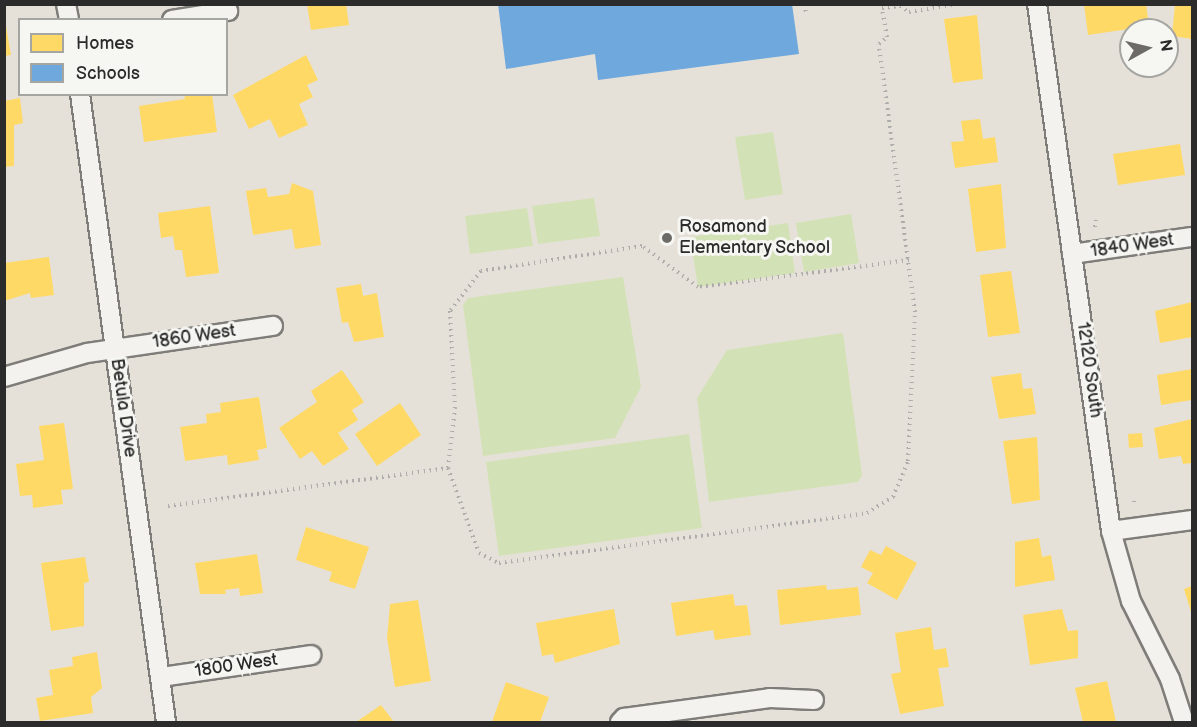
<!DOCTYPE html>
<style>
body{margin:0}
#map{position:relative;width:1197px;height:727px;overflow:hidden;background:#e6e1d8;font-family:"Balsamiq Sans",sans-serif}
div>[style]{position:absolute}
.green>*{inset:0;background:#d3e2b6}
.homes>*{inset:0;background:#ffd966}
.schools>*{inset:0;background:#6fa8dc}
.path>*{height:4px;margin-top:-2px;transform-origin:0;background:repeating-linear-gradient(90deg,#aeadab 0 1.5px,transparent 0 6px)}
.roads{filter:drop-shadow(2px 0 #7f7d79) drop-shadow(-2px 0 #7f7d79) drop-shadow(0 2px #7f7d79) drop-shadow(0 -2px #7f7d79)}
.minor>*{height:18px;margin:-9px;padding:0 9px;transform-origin:9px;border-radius:9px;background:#f3f2ef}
.dots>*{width:16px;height:16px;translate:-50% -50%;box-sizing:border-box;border:3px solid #f6f6f2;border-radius:50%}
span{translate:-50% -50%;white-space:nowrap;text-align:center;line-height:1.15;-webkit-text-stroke:6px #f6f6f2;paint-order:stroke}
.poi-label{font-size:18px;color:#2b2b2b}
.left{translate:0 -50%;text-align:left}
.street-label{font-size:18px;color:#2b2b2b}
.frame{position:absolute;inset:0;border:6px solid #2b2b2b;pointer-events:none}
.legend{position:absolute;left:18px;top:18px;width:210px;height:78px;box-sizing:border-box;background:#f6f6f2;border:2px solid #a5a5a2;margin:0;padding:8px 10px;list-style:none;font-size:18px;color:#2b2b2b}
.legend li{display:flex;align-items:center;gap:12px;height:30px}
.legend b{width:30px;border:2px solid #a5a5a2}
.north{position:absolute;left:1119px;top:18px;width:60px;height:60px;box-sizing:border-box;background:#f6f6f2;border:2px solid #a5a5a2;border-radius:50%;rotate:82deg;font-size:16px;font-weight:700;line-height:24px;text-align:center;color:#2b2b2b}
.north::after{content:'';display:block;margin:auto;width:21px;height:27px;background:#6c6b68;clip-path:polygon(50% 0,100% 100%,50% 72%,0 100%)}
</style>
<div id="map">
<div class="green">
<i style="clip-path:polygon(773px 132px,783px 194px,745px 200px,735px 137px)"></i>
<i style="clip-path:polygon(594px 198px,600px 236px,538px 244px,532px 206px)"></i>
<i style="clip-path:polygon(527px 208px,533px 246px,470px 254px,465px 216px)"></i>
<i style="clip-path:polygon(851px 214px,859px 263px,804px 272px,796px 223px)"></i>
<i style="clip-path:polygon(788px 223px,795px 273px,698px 287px,690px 237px)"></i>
<i style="clip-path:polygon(623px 277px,641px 387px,615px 438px,483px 456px,463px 305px,468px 298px)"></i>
<i style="clip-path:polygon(843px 333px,862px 475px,858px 482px,709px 502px,697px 398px,727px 350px)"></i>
<i style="clip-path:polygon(689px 434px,702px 528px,499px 556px,486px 462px)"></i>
</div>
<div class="homes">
<i style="clip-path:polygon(307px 4px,346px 4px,349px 25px,311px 30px)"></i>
<i style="clip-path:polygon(1084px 4px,1146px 4px,1149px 26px,1088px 35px)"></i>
<i style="clip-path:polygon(1175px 4px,1192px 5px,1192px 39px,1172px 36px)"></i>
<i style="clip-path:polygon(4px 14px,11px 55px,4px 56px)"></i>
<i style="clip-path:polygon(977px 15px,983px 79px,953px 83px,944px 19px)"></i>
<i style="clip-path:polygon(306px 55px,318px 80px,307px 85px,313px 97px,299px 104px,308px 125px,279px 138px,270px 119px,249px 129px,233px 95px)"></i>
<i style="clip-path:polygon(184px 94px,212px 94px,217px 132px,144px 142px,139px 106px,185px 99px)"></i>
<i style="clip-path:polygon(20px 98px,23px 123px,14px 125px,14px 166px,4px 167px,4px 101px)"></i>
<i style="clip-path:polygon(980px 119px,983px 139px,995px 137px,998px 162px,955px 168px,951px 142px,964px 141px,961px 121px)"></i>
<i style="clip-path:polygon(1180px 144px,1185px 175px,1118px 185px,1113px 154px)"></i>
<i style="clip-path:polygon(292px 183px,313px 191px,321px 245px,295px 249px,292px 229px,253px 235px,246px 191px,266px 188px,268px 197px,289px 194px)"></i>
<i style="clip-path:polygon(1001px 184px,1006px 248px,976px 252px,968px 189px)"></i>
<i style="clip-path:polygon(210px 206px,219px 273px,186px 277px,182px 250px,175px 250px,173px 236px,161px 238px,158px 213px)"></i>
<i style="clip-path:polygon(49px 257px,54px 295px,31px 298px,30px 293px,4px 301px,4px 263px)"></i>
<i style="clip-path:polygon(1011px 271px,1020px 333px,988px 337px,980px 275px)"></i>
<i style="clip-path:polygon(361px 284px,363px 296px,377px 293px,384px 337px,354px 342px,348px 322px,342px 323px,336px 288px)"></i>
<i style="clip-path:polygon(1192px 302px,1192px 337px,1160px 343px,1155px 311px)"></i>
<i style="clip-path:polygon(1192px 369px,1192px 400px,1161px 405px,1157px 375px)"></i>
<i style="clip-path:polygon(342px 370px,364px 402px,352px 410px,358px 420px,338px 433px,349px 449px,323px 466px,312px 451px,300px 459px,279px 428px,317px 402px,311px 391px)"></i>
<i style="clip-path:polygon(1021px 373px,1023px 389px,1032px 388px,1036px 414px,999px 419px,991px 377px)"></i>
<i style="clip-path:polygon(259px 397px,267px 448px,257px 450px,259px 460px,228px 465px,227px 455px,185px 461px,180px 427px,207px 423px,206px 414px,221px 412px,220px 403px)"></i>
<i style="clip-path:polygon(400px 403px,421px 435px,377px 466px,355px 434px)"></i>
<i style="clip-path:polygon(1192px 419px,1192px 463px,1183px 464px,1181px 456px,1159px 459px,1154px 428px)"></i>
<i style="clip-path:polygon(64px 423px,73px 489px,61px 490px,63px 504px,33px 508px,32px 495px,20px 496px,16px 464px,44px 460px,39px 426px)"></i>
<i style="clip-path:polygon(1142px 433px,1143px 447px,1129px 448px,1128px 434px)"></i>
<i style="clip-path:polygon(1037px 437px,1040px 500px,1012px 504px,1003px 441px)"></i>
<i style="clip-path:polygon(306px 527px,369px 547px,355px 589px,329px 581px,332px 572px,296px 560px)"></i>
<i style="clip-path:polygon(1039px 538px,1042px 557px,1051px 555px,1055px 580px,1015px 587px,1015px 542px)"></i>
<i style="clip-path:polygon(886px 546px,917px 563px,897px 600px,867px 583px,873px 573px,861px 567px,870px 550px,881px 555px)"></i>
<i style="clip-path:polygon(257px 554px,263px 593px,240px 596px,239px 588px,225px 590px,226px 594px,200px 594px,195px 563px)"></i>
<i style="clip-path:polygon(85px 557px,89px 582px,84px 583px,84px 626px,51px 631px,41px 563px)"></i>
<i style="clip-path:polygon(826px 585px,827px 590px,858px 587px,861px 615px,780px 625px,777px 590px)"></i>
<i style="clip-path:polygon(1192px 586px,1192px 615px,1184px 589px)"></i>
<i style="clip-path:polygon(733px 594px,735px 606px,747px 605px,751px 635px,715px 640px,713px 630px,676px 636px,671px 603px)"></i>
<i style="clip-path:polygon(418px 600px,431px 681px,395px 687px,387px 638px,390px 604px)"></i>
<i style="clip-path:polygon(614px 609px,620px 644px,555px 663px,553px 654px,542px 656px,536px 623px)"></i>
<i style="clip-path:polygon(1062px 609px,1068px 631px,1078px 630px,1078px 658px,1030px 665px,1023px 615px)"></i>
<i style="clip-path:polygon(931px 627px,934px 650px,946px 648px,949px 667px,938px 668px,944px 706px,900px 714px,891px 674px,901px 672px,895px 633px)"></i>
<i style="clip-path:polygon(97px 652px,102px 688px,91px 697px,93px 713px,40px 721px,36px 698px,53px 695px,49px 670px,73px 666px,72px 657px)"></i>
<i style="clip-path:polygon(1107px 681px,1116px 722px,1083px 722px,1075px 688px)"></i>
<i style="clip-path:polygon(506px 682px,549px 697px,540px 722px,492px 722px)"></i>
<i style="clip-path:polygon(381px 705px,394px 722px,356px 722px)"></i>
</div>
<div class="schools">
<i style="clip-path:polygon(498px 4px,792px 4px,799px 54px,598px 80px,595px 54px,506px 69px)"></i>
</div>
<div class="path">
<i style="left:805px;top:4px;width:9px;rotate:84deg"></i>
<i style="left:1095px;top:227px;width:7px;rotate:-82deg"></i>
<i style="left:909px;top:260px;width:107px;rotate:172.5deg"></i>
<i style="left:803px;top:274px;width:106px;rotate:172.9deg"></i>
<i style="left:698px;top:287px;width:69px;rotate:-143.8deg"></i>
<i style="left:642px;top:246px;width:163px;rotate:171.2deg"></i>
<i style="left:481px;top:271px;width:51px;rotate:127.8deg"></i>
<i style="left:450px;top:311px;width:96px;rotate:87deg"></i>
<i style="left:455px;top:407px;width:61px;rotate:96.5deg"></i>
<i style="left:448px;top:468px;width:90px;rotate:70deg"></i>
<i style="left:479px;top:553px;width:22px;rotate:27deg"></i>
<i style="left:499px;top:563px;width:371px;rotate:-7.7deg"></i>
<i style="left:867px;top:513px;width:31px;rotate:-32deg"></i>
<i style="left:893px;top:497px;width:39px;rotate:-67deg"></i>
<i style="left:908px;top:461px;width:149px;rotate:-87.3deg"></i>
<i style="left:915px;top:312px;width:270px;rotate:-97.7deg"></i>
<i style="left:879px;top:44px;width:11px;rotate:-41deg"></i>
<i style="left:887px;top:37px;width:29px;rotate:-100deg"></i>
<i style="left:882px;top:8px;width:18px;rotate:-6deg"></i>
<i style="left:900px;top:6px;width:11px;rotate:34deg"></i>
<i style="left:909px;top:12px;width:50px;rotate:-9.3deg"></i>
<i style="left:1134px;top:502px;width:4px;rotate:-90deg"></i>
<i style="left:168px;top:506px;width:283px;rotate:-7.7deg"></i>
</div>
<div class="roads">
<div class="minor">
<i style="left:66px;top:4px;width:16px;rotate:79deg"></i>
<i style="left:1037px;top:4px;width:532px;rotate:82.01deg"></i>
<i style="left:1111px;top:531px;width:73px;rotate:74.1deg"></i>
<i style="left:1131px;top:601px;width:87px;rotate:63.4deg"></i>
<i style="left:1170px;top:679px;width:45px;rotate:72deg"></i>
<i style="left:172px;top:20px;width:57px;rotate:-9.1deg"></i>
<i style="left:80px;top:94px;width:634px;rotate:82.2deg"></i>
<i style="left:1072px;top:254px;width:121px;rotate:-8.1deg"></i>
<i style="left:4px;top:377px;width:86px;rotate:-16.1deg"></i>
<i style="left:87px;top:353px;width:188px;rotate:-8.3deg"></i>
<i style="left:1111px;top:531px;width:82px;rotate:-7.7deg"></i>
<i style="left:161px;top:677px;width:152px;rotate:-8.3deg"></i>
<i style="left:620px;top:722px;width:6px;rotate:-45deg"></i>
<i style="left:624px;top:718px;width:147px;rotate:-7.8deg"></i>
<i style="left:770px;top:698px;width:44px;rotate:2.6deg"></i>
</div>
</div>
<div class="dots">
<i style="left:667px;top:238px;background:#6c6b68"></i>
</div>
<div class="poi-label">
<span class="left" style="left:679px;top:238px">Rosamond<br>Elementary School</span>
</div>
<div class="street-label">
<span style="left:1132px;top:246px;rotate:-8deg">1840 West</span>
<span style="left:194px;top:337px;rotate:-8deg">1860 West</span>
<span style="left:1089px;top:370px;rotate:82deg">12120 South</span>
<span style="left:123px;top:408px;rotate:82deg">Betula Drive</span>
<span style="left:236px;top:666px;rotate:-8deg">1800 West</span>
</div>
<div class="frame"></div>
<ul class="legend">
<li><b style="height:16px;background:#ffd966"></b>Homes</li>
<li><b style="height:16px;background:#6fa8dc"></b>Schools</li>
</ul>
<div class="north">N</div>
</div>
